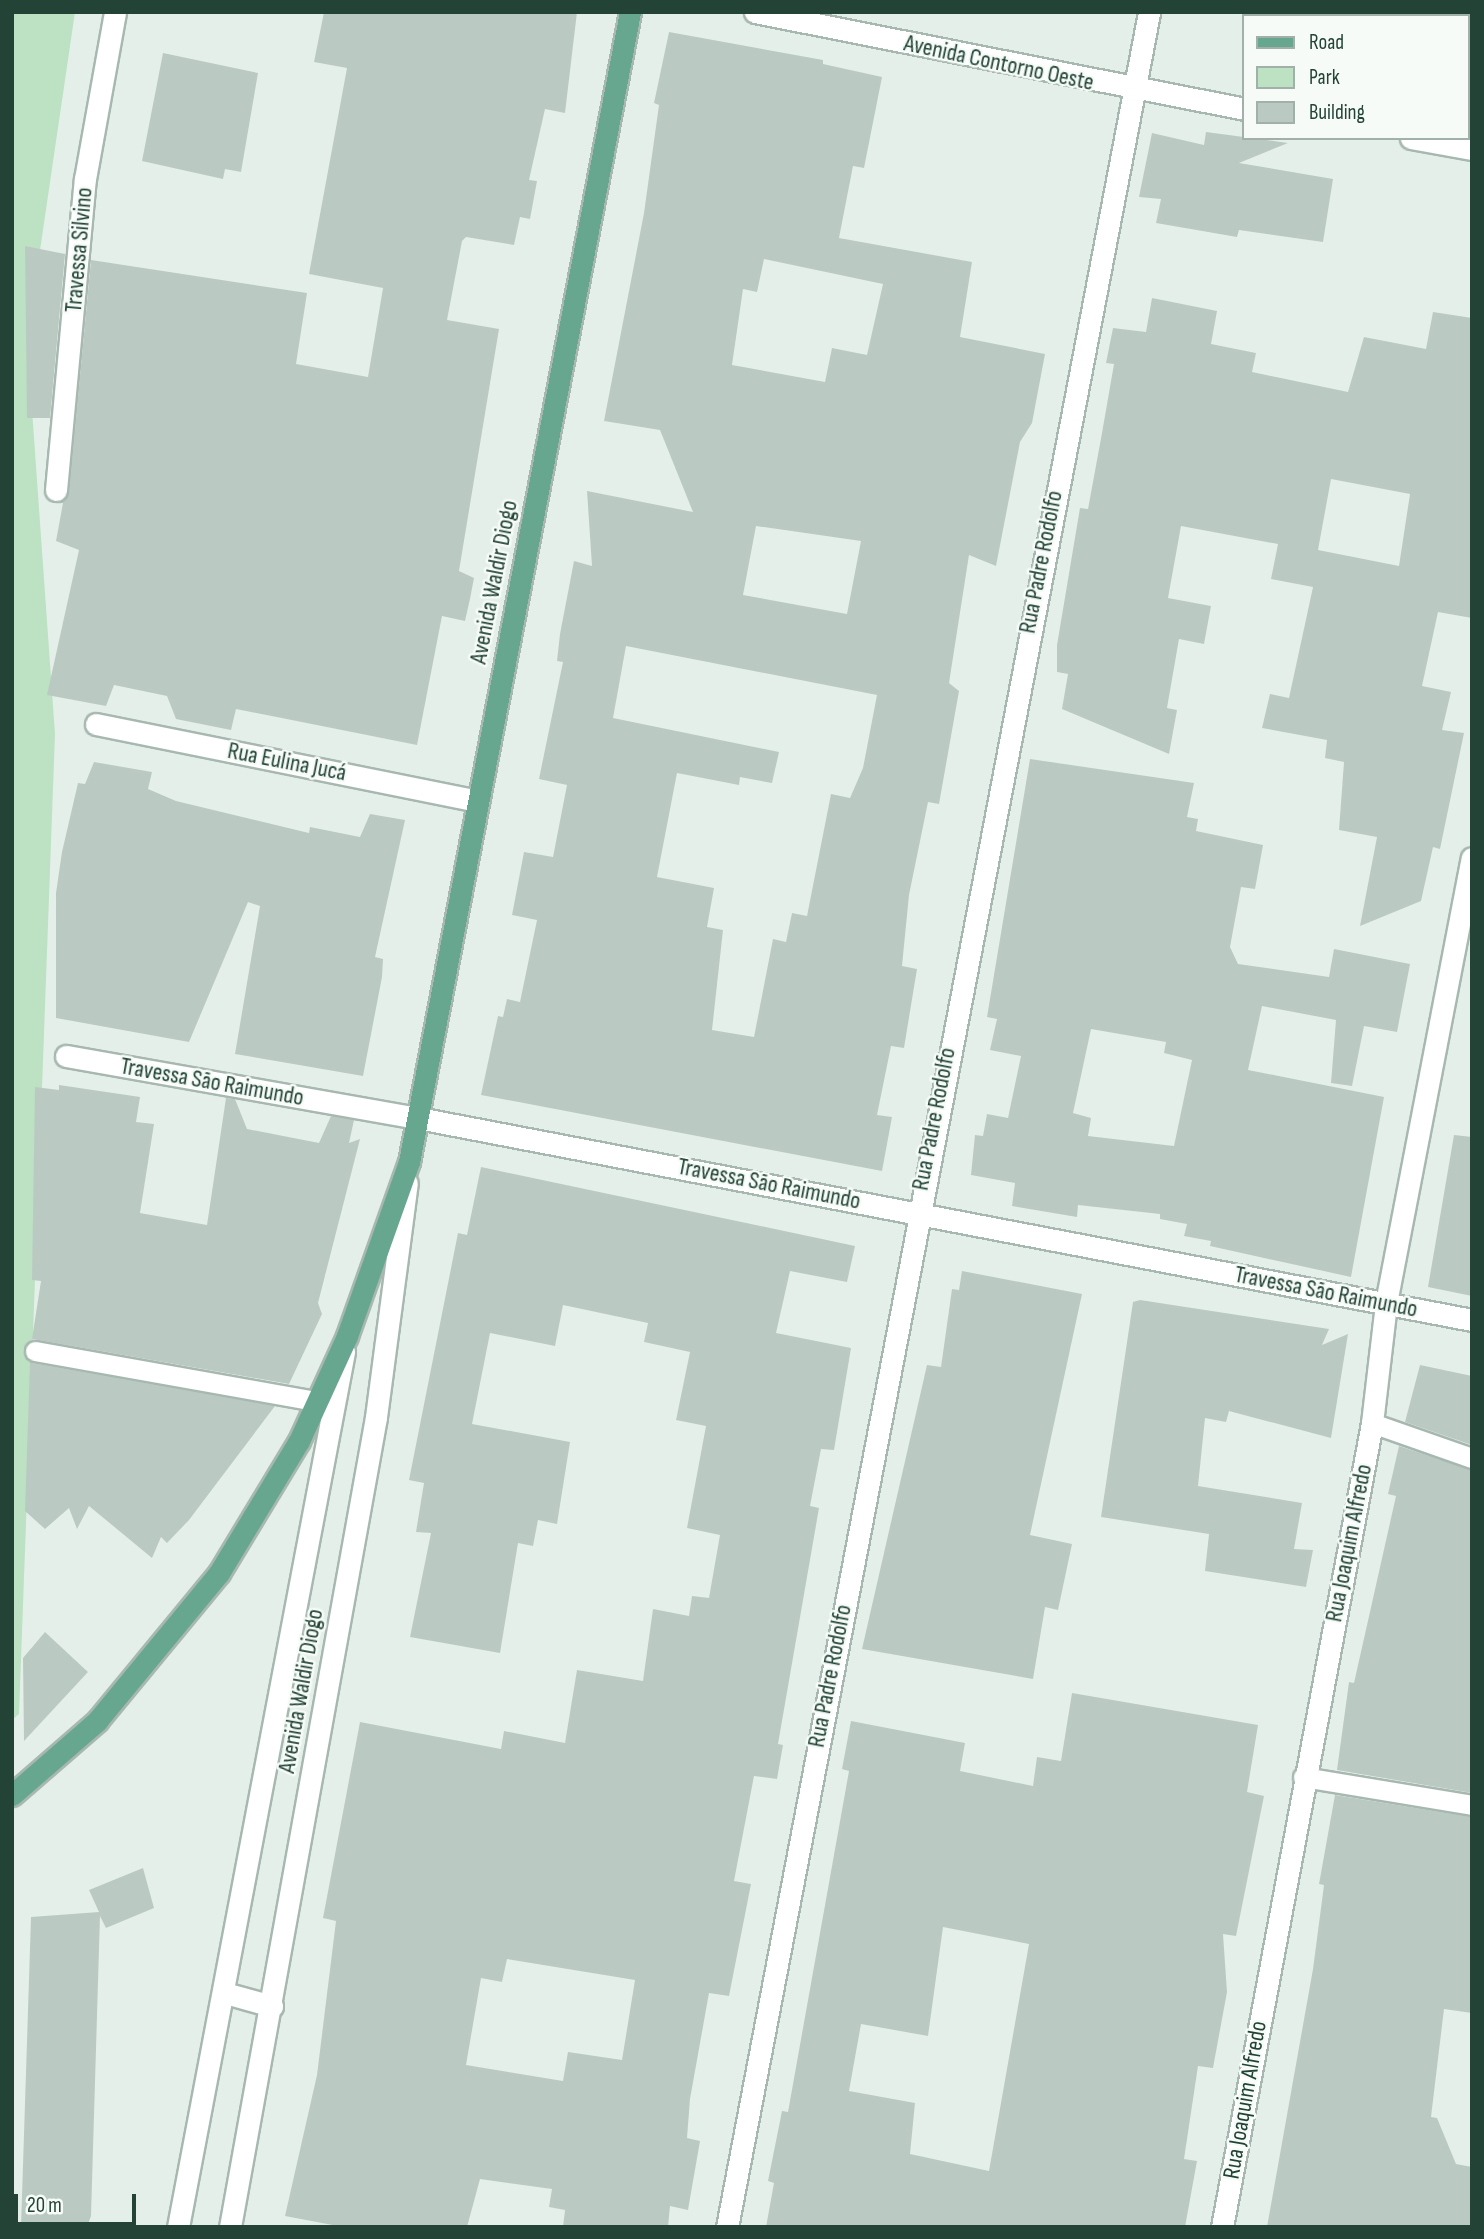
<!DOCTYPE html>
<meta charset="utf-8">
<style>
body{margin:0}
#map{position:relative;width:1484px;height:2239px;overflow:hidden;background:#e5efe9;font-family:"Sofia Sans Condensed",sans-serif}
div>[style]{position:absolute}
.green>*{inset:0;background:#bde1c3}
.building>*{inset:0;background:#bacac2}
.roads{filter:drop-shadow(2px 0 #a7b8b0) drop-shadow(-2px 0 #a7b8b0) drop-shadow(0 2px #a7b8b0) drop-shadow(0 -2px #a7b8b0)}
.lane>*{height:19px;margin:-9.5px;padding:0 9.5px;transform-origin:9.5px;border-radius:9.5px;background:#fff}
.street>*{height:21px;margin:-10.5px;padding:0 10.5px;transform-origin:10.5px;border-radius:10.5px;background:#fff}
.secondary>*{height:21px;margin:-10.5px;padding:0 10.5px;transform-origin:10.5px;border-radius:10.5px;background:#fff}
.primary>*{height:21px;margin:-10.5px;padding:0 10.5px;transform-origin:10.5px;border-radius:10.5px;background:#67a790}
span{translate:-50% -50%;white-space:nowrap;text-align:center;line-height:1.15;-webkit-text-stroke:5px #f6fbf8;paint-order:stroke}
.street-label{font-size:24px;color:#224336}
.frame{position:absolute;inset:0;border:14px solid #224336;pointer-events:none}
.legend{position:absolute;left:1242px;top:14px;width:228px;height:126px;box-sizing:border-box;background:#f6fbf8;border:2px solid #a1b1aa;margin:0;padding:9px 12px;list-style:none;font-size:21px;color:#224336}
.legend li{display:flex;align-items:center;gap:14px;height:35px}
.legend b{width:35px;border:2px solid #a1b1aa}
.scale{position:absolute;left:14px;top:2194px;width:122px;height:32px;box-sizing:border-box;border:4px solid #224336;border-top:0;padding-left:9px;font-size:21px;line-height:24px;white-space:nowrap;color:#224336;-webkit-text-stroke:5px #f6fbf8;paint-order:stroke}
</style>
<div id="map">
<div class="green">
<i style="clip-path:polygon(12px 12px,75px 12px,27px 339px,55px 734px,19px 1714px,12px 1720px)"></i>
</div>
<div class="building">
<i style="clip-path:polygon(324px 12px,577px 12px,565px 113px,545px 109px,529px 180px,537px 181px,530px 219px,520px 217px,514px 245px,466px 237px,462px 241px,447px 320px,499px 329px,459px 571px,474px 578px,470px 599px,465px 621px,442px 616px,417px 745px,236px 709px,231px 730px,176px 719px,167px 696px,114px 685px,106px 706px,47px 695px,79px 550px,56px 541px,63px 503px,58px 503px,69px 491px,91px 260px,307px 293px,296px 364px,368px 377px,383px 288px,309px 274px,347px 68px,314px 62px)"></i>
<i style="clip-path:polygon(evenodd,669px 32px,823px 60px,823px 64px,882px 77px,864px 168px,853px 166px,839px 238px,972px 262px,960px 337px,1045px 354px,1032px 423px,1020px 442px,996px 566px,969px 555px,949px 683px,959px 691px,939px 804px,928px 802px,909px 895px,902px 966px,917px 969px,904px 1048px,891px 1046px,877px 1115px,892px 1117px,882px 1171px,481px 1095px,498px 1016px,503px 1017px,507px 999px,520px 1002px,537px 920px,512px 915px,524px 852px,553px 857px,567px 785px,539px 779px,563px 662px,557px 661px,560px 634px,574px 561px,592px 566px,587px 491px,693px 512px,660px 430px,604px 421px,644px 213px,659px 105px,654px 103px,669px 32px,764px 259px,883px 284px,867px 355px,832px 348px,825px 382px,732px 365px,743px 289px,757px 292px,764px 259px,669px 32px,756px 526px,861px 541px,847px 614px,743px 595px,756px 526px,669px 32px,626px 646px,877px 695px,863px 768px,850px 798px,831px 794px,807px 916px,792px 913px,786px 942px,773px 939px,754px 1037px,712px 1030px,723px 930px,707px 927px,714px 888px,657px 877px,677px 773px,739px 785px,740px 777px,772px 783px,779px 752px,613px 718px,626px 646px)"></i>
<i style="clip-path:polygon(163px 53px,258px 73px,241px 172px,225px 169px,223px 179px,142px 161px)"></i>
<i style="clip-path:polygon(1206px 132px,1288px 143px,1239px 163px,1333px 179px,1323px 242px,1239px 230px,1237px 237px,1156px 223px,1161px 199px,1139px 197px,1152px 133px,1204px 145px)"></i>
<i style="clip-path:polygon(25px 246px,65px 254px,50px 418px,27px 418px)"></i>
<i style="clip-path:polygon(evenodd,1152px 298px,1217px 311px,1211px 344px,1256px 353px,1252px 372px,1348px 392px,1364px 337px,1426px 349px,1433px 312px,1472px 318px,1472px 618px,1438px 612px,1422px 686px,1451px 692px,1442px 730px,1464px 733px,1440px 849px,1433px 847px,1421px 901px,1360px 926px,1377px 837px,1339px 830px,1344px 762px,1325px 758px,1327px 740px,1262px 728px,1270px 694px,1289px 698px,1313px 587px,1271px 579px,1278px 544px,1181px 526px,1168px 598px,1211px 606px,1204px 644px,1179px 639px,1167px 708px,1177px 710px,1169px 754px,1062px 709px,1068px 674px,1057px 672px,1057px 645px,1080px 508px,1088px 509px,1102px 433px,1114px 364px,1106px 363px,1113px 328px,1146px 332px,1152px 298px,1331px 479px,1410px 494px,1399px 566px,1318px 550px,1331px 479px)"></i>
<i style="clip-path:polygon(evenodd,1030px 759px,1194px 783px,1187px 817px,1198px 819px,1196px 831px,1263px 845px,1255px 889px,1241px 887px,1230px 947px,1238px 964px,1329px 977px,1334px 949px,1410px 964px,1397px 1032px,1364px 1026px,1352px 1086px,1331px 1083px,1336px 1020px,1262px 1006px,1248px 1070px,1384px 1097px,1351px 1277px,1210px 1246px,1211px 1241px,1184px 1236px,1187px 1224px,1160px 1219px,1160px 1214px,1078px 1205px,1077px 1217px,1012px 1206px,1015px 1183px,971px 1175px,975px 1135px,983px 1136px,987px 1114px,1008px 1118px,1021px 1056px,990px 1050px,997px 1019px,987px 1017px,1030px 759px,1091px 1029px,1166px 1042px,1164px 1053px,1192px 1060px,1174px 1146px,1088px 1136px,1091px 1118px,1073px 1113px,1091px 1029px)"></i>
<i style="clip-path:polygon(94px 762px,152px 772px,148px 789px,176px 801px,309px 833px,310px 827px,360px 837px,370px 814px,405px 820px,375px 957px,383px 959px,382px 977px,363px 1076px,235px 1054px,260px 906px,248px 902px,189px 1042px,56px 1018px,56px 893px,62px 852px,78px 783px,85px 784px)"></i>
<i style="clip-path:polygon(59px 1085px,140px 1097px,136px 1122px,154px 1124px,140px 1213px,207px 1225px,226px 1098px,235px 1099px,247px 1129px,319px 1143px,331px 1116px,354px 1120px,349px 1143px,360px 1139px,318px 1303px,322px 1314px,289px 1384px,32px 1339px,41px 1281px,32px 1280px,35px 1087px,59px 1090px)"></i>
<i style="clip-path:polygon(1454px 1135px,1472px 1137px,1472px 1296px,1428px 1287px)"></i>
<i style="clip-path:polygon(evenodd,481px 1167px,855px 1246px,847px 1282px,790px 1271px,776px 1333px,851px 1348px,834px 1450px,821px 1449px,810px 1506px,819px 1508px,778px 1744px,783px 1745px,777px 1779px,754px 1776px,734px 1881px,751px 1884px,729px 1996px,709px 1993px,690px 2099px,687px 2138px,700px 2141px,688px 2210px,670px 2206px,668px 2227px,563px 2227px,565px 2210px,549px 2207px,552px 2189px,480px 2179px,467px 2227px,343px 2227px,285px 2216px,317px 2075px,336px 1921px,323px 1918px,360px 1722px,501px 1749px,504px 1731px,565px 1743px,577px 1670px,643px 1681px,653px 1609px,689px 1616px,692px 1596px,709px 1598px,720px 1535px,687px 1528px,706px 1426px,676px 1420px,690px 1352px,644px 1342px,648px 1323px,563px 1305px,555px 1346px,490px 1333px,472px 1424px,570px 1442px,557px 1524px,538px 1520px,533px 1546px,518px 1543px,500px 1653px,410px 1637px,431px 1533px,416px 1532px,424px 1483px,409px 1480px,458px 1233px,467px 1235px,481px 1167px,507px 1959px,635px 1980px,622px 2060px,568px 2052px,563px 2081px,466px 2065px,481px 1978px,502px 1982px,507px 1959px)"></i>
<i style="clip-path:polygon(962px 1271px,1082px 1294px,1030px 1535px,1072px 1544px,1058px 1610px,1045px 1607px,1033px 1679px,862px 1649px,927px 1365px,941px 1367px,952px 1289px,959px 1290px)"></i>
<i style="clip-path:polygon(1140px 1300px,1329px 1329px,1322px 1345px,1348px 1334px,1331px 1438px,1229px 1411px,1226px 1422px,1205px 1418px,1198px 1486px,1302px 1503px,1294px 1549px,1313px 1550px,1306px 1587px,1205px 1571px,1209px 1534px,1101px 1517px,1133px 1302px)"></i>
<i style="clip-path:polygon(30px 1362px,33px 1363px,275px 1406px,189px 1520px,167px 1543px,161px 1537px,152px 1558px,89px 1506px,77px 1529px,69px 1508px,45px 1529px,25px 1511px)"></i>
<i style="clip-path:polygon(1420px 1365px,1472px 1376px,1472px 1445px,1405px 1422px)"></i>
<i style="clip-path:polygon(1399px 1446px,1472px 1470px,1472px 1793px,1337px 1770px,1349px 1682px,1354px 1683px,1396px 1496px,1388px 1494px)"></i>
<i style="clip-path:polygon(45px 1632px,88px 1672px,24px 1741px,23px 1658px)"></i>
<i style="clip-path:polygon(evenodd,1072px 1693px,1258px 1725px,1247px 1792px,1264px 1796px,1236px 1936px,1223px 1934px,1227px 1992px,1213px 2068px,1198px 2066px,1184px 2159px,1197px 2161px,1185px 2227px,766px 2227px,774px 2183px,768px 2181px,782px 2111px,788px 2112px,849px 1771px,842px 1769px,851px 1721px,965px 1743px,960px 1771px,1033px 1786px,1037px 1757px,1061px 1761px,1072px 1693px,943px 1927px,1029px 1944px,989px 2171px,910px 2154px,915px 2103px,849px 2091px,861px 2024px,928px 2036px,943px 1927px)"></i>
<i style="clip-path:polygon(1335px 1795px,1472px 1817px,1472px 2013px,1444px 2009px,1431px 2117px,1437px 2118px,1456px 2164px,1472px 2167px,1472px 2227px,1267px 2227px,1313px 1969px,1324px 1885px,1319px 1884px)"></i>
<i style="clip-path:polygon(143px 1868px,154px 1908px,106px 1928px,100px 1916px,91px 2216px,87px 2227px,21px 2227px,31px 1917px,99px 1912px,89px 1890px)"></i>
</div>
<div class="roads">
<div class="lane">
<i style="left:35px;top:1351px;width:286px;rotate:10.1deg"></i>
<i style="left:1372px;top:1423px;width:106px;rotate:19.3deg"></i>
<i style="left:1303px;top:1777px;width:171px;rotate:9.4deg"></i>
</div>
<div class="street">
<i style="left:755px;top:12px;width:499px;rotate:11.2deg"></i>
<i style="left:1411px;top:138px;width:62px;rotate:10.2deg"></i>
<i style="left:56px;top:490px;width:312px;rotate:-84.7deg"></i>
<i style="left:85px;top:179px;width:170px;rotate:-79.8deg"></i>
<i style="left:96px;top:724px;width:390px;rotate:11.4deg"></i>
<i style="left:66px;top:1056px;width:357px;rotate:10deg"></i>
<i style="left:418px;top:1118px;width:1073px;rotate:10.85deg"></i>
<i style="left:727px;top:2227px;width:2255px;rotate:-79.21deg"></i>
<i style="left:1222px;top:2227px;width:818px;rotate:-79.43deg"></i>
<i style="left:1372px;top:1423px;width:121px;rotate:-83.3deg"></i>
<i style="left:1386px;top:1303px;width:453px;rotate:-79.1deg"></i>
</div>
<div class="secondary">
<i style="left:225px;top:1993px;width:49px;rotate:15.5deg"></i>
<i style="left:178px;top:2227px;width:891px;rotate:-79.26deg"></i>
<i style="left:230px;top:2227px;width:823px;rotate:-79.78deg"></i>
<i style="left:376px;top:1417px;width:236px;rotate:-82.5deg"></i>
</div>
<div class="primary">
<i style="left:12px;top:1795px;width:113px;rotate:-41deg"></i>
<i style="left:97px;top:1721px;width:192px;rotate:-50.5deg"></i>
<i style="left:219px;top:1573px;width:154px;rotate:-58.8deg"></i>
<i style="left:299px;top:1441px;width:115px;rotate:-65.4deg"></i>
<i style="left:347px;top:1336px;width:185px;rotate:-70.4deg"></i>
<i style="left:409px;top:1162px;width:1171px;rotate:-79.12deg"></i>
</div>
</div>
<div class="street-label">
<span style="left:999px;top:63px;rotate:12deg">Avenida Contorno Oeste</span>
<span style="left:79px;top:250px;rotate:-85deg">Travessa Silvino</span>
<span style="left:1041px;top:562px;rotate:-79deg">Rua Padre Rodolfo</span>
<span style="left:494px;top:582px;rotate:-79deg">Avenida Waldir Diogo</span>
<span style="left:287px;top:762px;rotate:11deg">Rua Eulina Jucá</span>
<span style="left:212px;top:1082px;rotate:10deg">Travessa São Raimundo</span>
<span style="left:934px;top:1119px;rotate:-79deg">Rua Padre Rodolfo</span>
<span style="left:769px;top:1184px;rotate:11deg">Travessa São Raimundo</span>
<span style="left:1326px;top:1292px;rotate:11deg">Travessa São Raimundo</span>
<span style="left:1349px;top:1543px;rotate:-79deg">Rua Joaquim Alfredo</span>
<span style="left:830px;top:1676px;rotate:-79deg">Rua Padre Rodolfo</span>
<span style="left:301px;top:1691px;rotate:-80deg">Avenida Waldir Diogo</span>
<span style="left:1245px;top:2100px;rotate:-80deg">Rua Joaquim Alfredo</span>
</div>
<div class="frame"></div>
<ul class="legend">
<li><b style="height:9px;background:#67a790"></b>Road</li>
<li><b style="height:19px;background:#bde1c3"></b>Park</li>
<li><b style="height:19px;background:#bacac2"></b>Building</li>
</ul>
<div class="scale">20 m</div>
</div>
